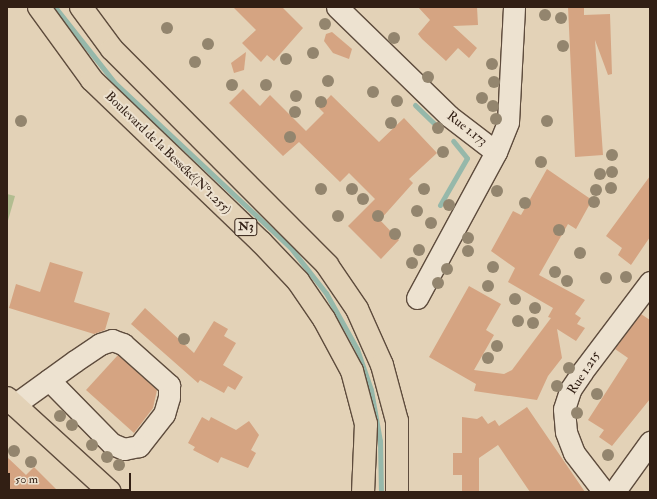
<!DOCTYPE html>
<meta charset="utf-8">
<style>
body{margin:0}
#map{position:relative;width:657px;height:499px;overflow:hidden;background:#e3d2b7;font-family:"IM FELL Double Pica",serif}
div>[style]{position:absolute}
.green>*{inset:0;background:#b2bd90}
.stream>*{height:5px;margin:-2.5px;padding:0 2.5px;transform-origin:2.5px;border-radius:2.5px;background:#96b8aa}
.building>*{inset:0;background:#d5a482}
.roads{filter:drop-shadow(1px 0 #5e4c3d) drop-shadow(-1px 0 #5e4c3d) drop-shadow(0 1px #5e4c3d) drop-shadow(0 -1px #5e4c3d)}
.minor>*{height:21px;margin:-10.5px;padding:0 10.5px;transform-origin:10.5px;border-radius:10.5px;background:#ede2d0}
.major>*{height:22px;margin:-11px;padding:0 11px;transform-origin:11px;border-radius:11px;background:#e3d2b7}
.highway>*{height:22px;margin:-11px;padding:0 11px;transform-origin:11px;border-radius:11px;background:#e3d2b7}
.trees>*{width:12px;height:12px;margin:-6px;border-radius:50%;background:#93856e}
span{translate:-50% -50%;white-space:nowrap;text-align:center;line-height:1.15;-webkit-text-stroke:4px #ede2d0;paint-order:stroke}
.shield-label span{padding:1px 3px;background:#ede2d0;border:1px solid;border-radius:3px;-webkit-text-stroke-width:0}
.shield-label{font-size:12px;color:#321f14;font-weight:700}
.street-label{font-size:13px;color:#321f14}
.frame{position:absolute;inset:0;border:8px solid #321f14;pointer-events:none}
.scale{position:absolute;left:8px;top:473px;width:123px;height:18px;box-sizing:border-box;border:2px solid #321f14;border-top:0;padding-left:5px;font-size:12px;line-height:14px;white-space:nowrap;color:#321f14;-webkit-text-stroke:3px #ede2d0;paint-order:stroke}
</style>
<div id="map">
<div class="green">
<i style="clip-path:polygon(7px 194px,15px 196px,7px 224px)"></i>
</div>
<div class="stream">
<i style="left:55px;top:7px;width:95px;rotate:51.8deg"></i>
<i style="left:114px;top:82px;width:241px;rotate:43.2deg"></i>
<i style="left:290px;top:247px;width:58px;rotate:52deg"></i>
<i style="left:326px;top:293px;width:64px;rotate:61deg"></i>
<i style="left:357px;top:349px;width:43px;rotate:71.1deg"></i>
<i style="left:371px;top:390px;width:52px;rotate:80deg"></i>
<i style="left:380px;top:441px;width:51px;rotate:88.9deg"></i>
<i style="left:415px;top:105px;width:28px;rotate:44deg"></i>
<i style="left:440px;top:205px;width:54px;rotate:-60.1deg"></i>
<i style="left:467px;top:158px;width:22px;rotate:-129deg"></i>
</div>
<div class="building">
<i style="clip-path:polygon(233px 7px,282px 7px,303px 28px,274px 61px,267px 55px,261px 62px,242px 43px,256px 30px)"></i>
<i style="clip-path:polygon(418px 7px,477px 7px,478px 25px,453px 26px,477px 48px,469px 58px,458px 48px,446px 61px,422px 39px,418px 34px,430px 20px)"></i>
<i style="clip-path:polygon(568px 7px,584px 7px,584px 15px,610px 14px,612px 74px,608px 75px,595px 40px,603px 155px,575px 157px)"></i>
<i style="clip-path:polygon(332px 32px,352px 49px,349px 59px,333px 53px,324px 41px,326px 34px)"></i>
<i style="clip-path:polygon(246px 52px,244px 70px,234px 73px,231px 63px)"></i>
<i style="clip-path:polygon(243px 89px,260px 106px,270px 95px,306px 131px,324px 113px,319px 108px,331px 95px,379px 142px,404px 118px,437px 153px,409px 179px,413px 183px,380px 220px,399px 240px,381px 259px,348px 226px,375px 199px,349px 173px,340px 182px,299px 142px,283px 156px,229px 103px)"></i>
<i style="clip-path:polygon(547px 169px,592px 200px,576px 229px,568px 224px,539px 275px,585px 300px,575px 314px,581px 318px,577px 324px,585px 328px,576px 341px,557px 329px,562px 358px,548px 376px,537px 400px,474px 391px,476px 384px,429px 357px,469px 286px,501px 304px,486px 330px,494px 335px,474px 370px,504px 374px,512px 370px,551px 318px,548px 317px,553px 308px,508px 282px,515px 268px,491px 251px,513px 211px,521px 215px)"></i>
<i style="clip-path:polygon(650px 176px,650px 237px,631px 265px,618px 255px,622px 248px,606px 236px)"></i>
<i style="clip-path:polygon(50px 262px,83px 272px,74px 302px,110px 313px,105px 330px,94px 334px,9px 308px,16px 284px,40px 292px)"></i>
<i style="clip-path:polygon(145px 308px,194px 353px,214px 321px,228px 329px,224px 336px,236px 343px,223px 365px,243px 377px,235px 390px,228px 386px,224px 393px,200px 380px,198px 383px,131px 324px)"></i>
<i style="clip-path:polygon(641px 314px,650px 320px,650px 399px,612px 446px,599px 437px,604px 430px,588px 420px,628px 358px,615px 349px)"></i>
<i style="clip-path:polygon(118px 355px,157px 390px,153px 408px,134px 433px,86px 390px)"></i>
<i style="clip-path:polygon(527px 407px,585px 492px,530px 492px,498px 445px,479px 458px,479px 492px,462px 492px,462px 475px,453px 475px,453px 453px,462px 453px,462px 417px,477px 419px,482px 416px,488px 424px,495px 420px,499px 426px)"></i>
<i style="clip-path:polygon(202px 417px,209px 421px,211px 417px,236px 430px,249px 421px,259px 435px,251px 450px,256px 453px,248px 468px,221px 457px,218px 463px,193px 450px,195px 447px,188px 443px)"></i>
<i style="clip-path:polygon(7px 457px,26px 475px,34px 467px,59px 492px,7px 492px)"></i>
</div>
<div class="roads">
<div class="minor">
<i style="left:337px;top:7px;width:156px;rotate:44.2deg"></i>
<i style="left:449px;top:116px;width:59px;rotate:37.5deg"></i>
<i style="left:417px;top:298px;width:166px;rotate:-61.6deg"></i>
<i style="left:496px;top:152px;width:32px;rotate:-68deg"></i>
<i style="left:508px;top:122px;width:115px;rotate:-87deg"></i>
<i style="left:14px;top:405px;width:75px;rotate:-35.8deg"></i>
<i style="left:75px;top:361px;width:30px;rotate:-34deg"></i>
<i style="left:100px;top:344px;width:13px;rotate:-18deg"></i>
<i style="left:112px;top:340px;width:12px;rotate:20deg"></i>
<i style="left:123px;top:344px;width:62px;rotate:41.7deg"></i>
<i style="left:169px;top:385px;width:12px;rotate:90deg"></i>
<i style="left:169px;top:397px;width:18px;rotate:106deg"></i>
<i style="left:164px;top:414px;width:41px;rotate:128deg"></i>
<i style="left:139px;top:446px;width:15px;rotate:169deg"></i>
<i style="left:124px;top:449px;width:13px;rotate:-157deg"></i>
<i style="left:112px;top:444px;width:90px;rotate:-134.5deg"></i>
<i style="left:604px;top:492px;width:49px;rotate:-127.6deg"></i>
<i style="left:574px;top:453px;width:22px;rotate:-111deg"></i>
<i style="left:566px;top:432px;width:23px;rotate:-95deg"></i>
<i style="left:564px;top:409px;width:20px;rotate:-72deg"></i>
<i style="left:570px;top:390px;width:22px;rotate:-56deg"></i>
<i style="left:582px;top:372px;width:113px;rotate:-52.9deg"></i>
<i style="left:614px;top:492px;width:62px;rotate:-54.2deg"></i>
</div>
<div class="major">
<i style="left:7px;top:398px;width:139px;rotate:42.4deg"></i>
</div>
<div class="highway">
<i style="left:39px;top:7px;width:90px;rotate:54deg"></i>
<i style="left:92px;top:80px;width:234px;rotate:43.8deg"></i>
<i style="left:261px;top:242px;width:54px;rotate:46.5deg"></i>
<i style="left:298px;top:281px;width:46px;rotate:55.6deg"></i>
<i style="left:324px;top:319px;width:59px;rotate:61.7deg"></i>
<i style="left:352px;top:371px;width:55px;rotate:75.2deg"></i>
<i style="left:366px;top:424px;width:68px;rotate:92.5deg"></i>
<i style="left:81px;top:7px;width:52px;rotate:53.6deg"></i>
<i style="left:112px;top:49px;width:305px;rotate:45.1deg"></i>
<i style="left:327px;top:265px;width:53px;rotate:55.7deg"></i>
<i style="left:357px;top:309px;width:61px;rotate:65.9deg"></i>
<i style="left:382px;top:365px;width:58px;rotate:75deg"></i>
<i style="left:397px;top:421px;width:71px;rotate:90deg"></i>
</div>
</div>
<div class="trees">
<i style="left:545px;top:15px"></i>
<i style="left:561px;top:18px"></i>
<i style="left:325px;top:24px"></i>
<i style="left:167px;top:28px"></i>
<i style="left:394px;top:38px"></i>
<i style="left:208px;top:44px"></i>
<i style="left:563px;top:46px"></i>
<i style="left:313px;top:53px"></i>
<i style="left:286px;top:59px"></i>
<i style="left:195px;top:62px"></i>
<i style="left:492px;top:64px"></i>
<i style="left:428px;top:77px"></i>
<i style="left:328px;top:81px"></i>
<i style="left:494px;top:82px"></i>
<i style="left:232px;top:85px"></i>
<i style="left:266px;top:85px"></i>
<i style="left:373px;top:92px"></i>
<i style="left:296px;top:96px"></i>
<i style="left:482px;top:98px"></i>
<i style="left:397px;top:101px"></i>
<i style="left:321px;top:102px"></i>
<i style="left:493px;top:106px"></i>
<i style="left:295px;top:112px"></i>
<i style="left:496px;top:119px"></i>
<i style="left:21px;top:121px"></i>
<i style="left:547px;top:121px"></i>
<i style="left:391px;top:123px"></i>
<i style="left:438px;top:128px"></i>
<i style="left:290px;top:137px"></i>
<i style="left:443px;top:152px"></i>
<i style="left:612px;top:155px"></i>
<i style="left:541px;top:162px"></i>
<i style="left:612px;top:172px"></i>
<i style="left:600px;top:174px"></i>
<i style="left:611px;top:188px"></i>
<i style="left:321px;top:189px"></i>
<i style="left:352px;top:189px"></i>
<i style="left:424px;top:189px"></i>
<i style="left:596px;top:190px"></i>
<i style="left:497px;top:191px"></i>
<i style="left:363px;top:199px"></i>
<i style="left:594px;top:202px"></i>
<i style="left:525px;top:203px"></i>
<i style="left:449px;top:205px"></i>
<i style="left:417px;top:211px"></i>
<i style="left:338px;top:216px"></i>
<i style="left:378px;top:216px"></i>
<i style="left:431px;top:223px"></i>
<i style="left:559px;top:230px"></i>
<i style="left:395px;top:234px"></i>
<i style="left:468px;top:238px"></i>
<i style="left:419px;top:250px"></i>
<i style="left:468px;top:251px"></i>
<i style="left:580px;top:253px"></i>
<i style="left:412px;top:263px"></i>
<i style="left:493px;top:267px"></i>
<i style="left:447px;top:269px"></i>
<i style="left:555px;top:272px"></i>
<i style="left:626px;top:277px"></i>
<i style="left:606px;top:278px"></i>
<i style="left:567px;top:281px"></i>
<i style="left:438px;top:283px"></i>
<i style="left:488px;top:286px"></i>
<i style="left:515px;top:299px"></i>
<i style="left:535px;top:308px"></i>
<i style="left:518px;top:321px"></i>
<i style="left:533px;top:323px"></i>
<i style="left:184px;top:339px"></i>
<i style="left:497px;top:346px"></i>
<i style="left:488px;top:358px"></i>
<i style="left:569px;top:368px"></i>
<i style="left:557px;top:386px"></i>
<i style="left:597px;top:394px"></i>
<i style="left:577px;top:413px"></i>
<i style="left:60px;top:416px"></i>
<i style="left:72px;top:425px"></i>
<i style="left:92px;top:445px"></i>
<i style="left:14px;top:451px"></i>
<i style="left:608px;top:455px"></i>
<i style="left:107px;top:457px"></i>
<i style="left:31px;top:462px"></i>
<i style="left:119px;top:465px"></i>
</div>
<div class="shield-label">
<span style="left:246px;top:227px">N3</span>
</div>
<div class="street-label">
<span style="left:467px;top:129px;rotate:38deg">Rue 1.173</span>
<span style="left:168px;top:153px;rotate:44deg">Boulevard de la Besséké(N°1.255)</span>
<span style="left:584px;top:373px;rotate:-57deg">Rue 1.215</span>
</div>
<div class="frame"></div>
<div class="scale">50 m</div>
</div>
